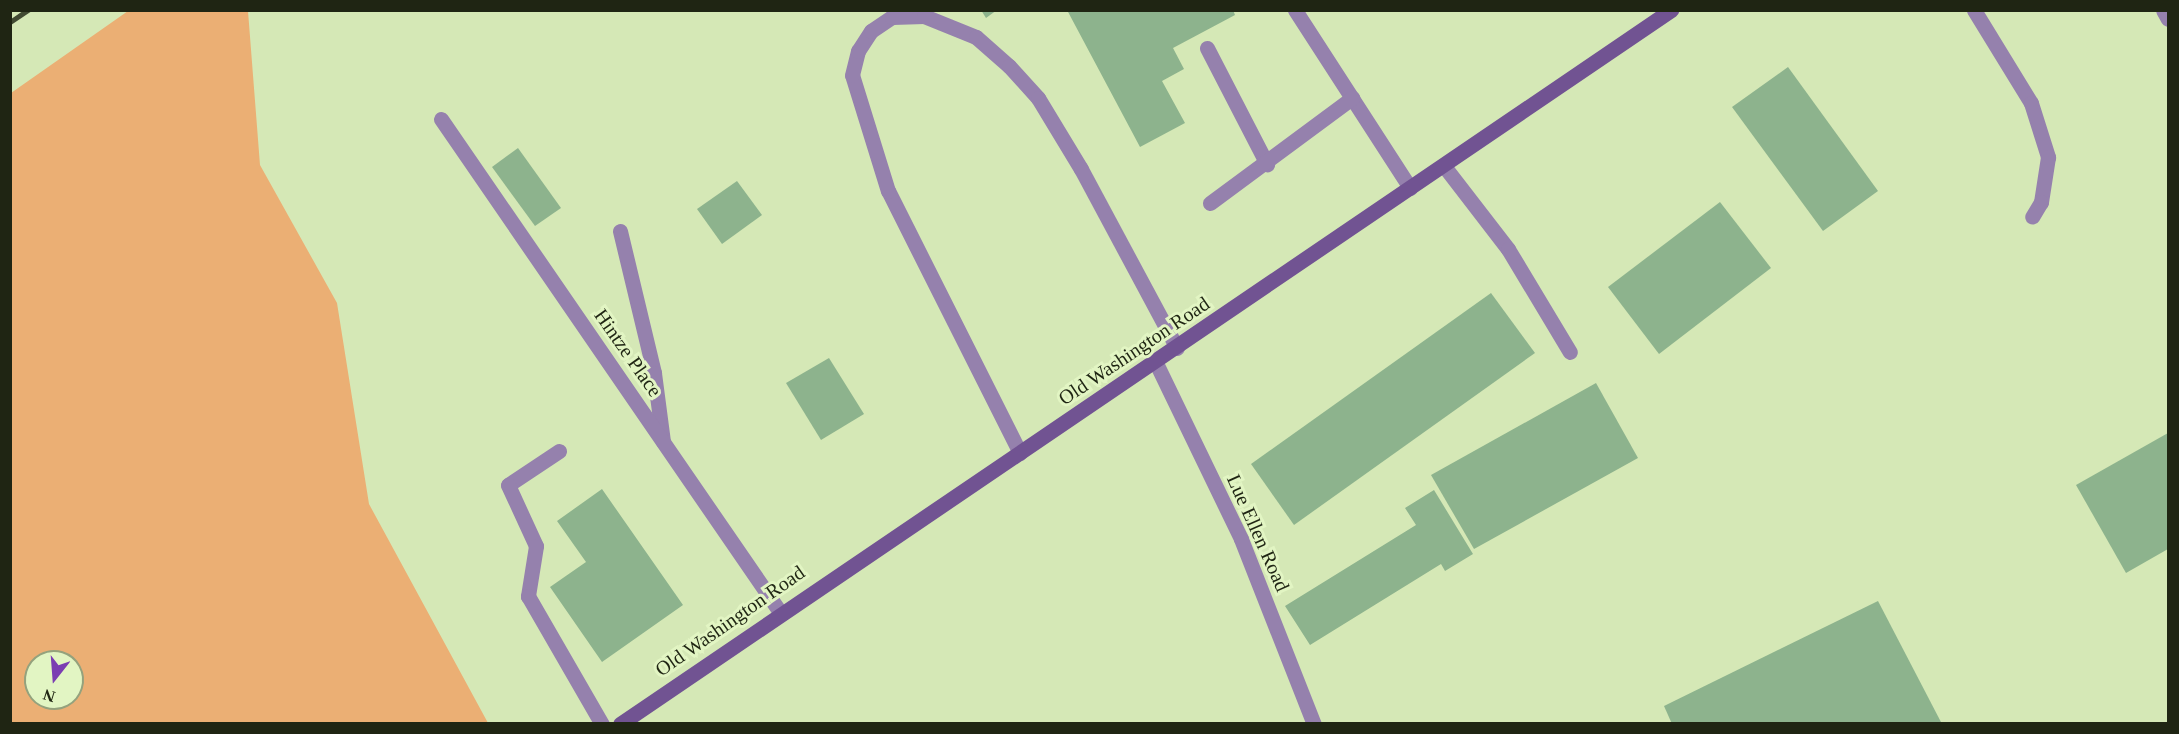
<!DOCTYPE html>
<style>
body{margin:0}
#map{position:relative;width:2179px;height:734px;overflow:hidden;background:#d5e8b6;font-family:"Times New Roman",serif}
div>[style]{position:absolute}
.green>*{inset:0;background:#ebaf74}
.building>*{inset:0;background:#8db38d}
.lane>*{height:15px;margin:-7.5px;padding:0 7.5px;transform-origin:7.5px;border-radius:7.5px;background:#9581ad}
.street>*{height:15px;margin:-7.5px;padding:0 7.5px;transform-origin:7.5px;border-radius:7.5px;background:#9581ad}
.secondary>*{height:15px;margin:-7.5px;padding:0 7.5px;transform-origin:7.5px;border-radius:7.5px;background:#715392}
.rail>*{height:4.5px;margin:-2.25px;padding:0 2.25px;transform-origin:2.25px;border-radius:2.25px;background:#414a32}
span{translate:-50% -50%;white-space:nowrap;text-align:center;line-height:1.15;-webkit-text-stroke:6px #e2f5c3;paint-order:stroke}
.street-label{font-size:20px;color:#1f2513}
.frame{position:absolute;inset:0;border:12px solid #1f2513;pointer-events:none}
.north{position:absolute;left:24px;top:650px;width:60px;height:60px;box-sizing:border-box;background:#e2f5c3;border:2px solid #94a27d;border-radius:50%;rotate:197deg;font-size:16px;font-weight:700;line-height:24px;text-align:center;color:#1f2513}
.north::after{content:'';display:block;margin:auto;width:21px;height:27px;background:#7b3db2;clip-path:polygon(50% 0,100% 100%,50% 72%,0 100%)}
</style>
<div id="map">
<div class="green">
<i style="clip-path:polygon(evenodd,128px 11px,248px 11px,260px 165px,337px 303px,369px 504px,488px 723px,11px 723px,11px 93px,128px 11px,36px 662px,72px 662px,72px 698px,36px 698px,36px 662px)"></i>
</div>
<div class="building">
<i style="clip-path:polygon(981px 10px,997px 10px,986px 18px)"></i>
<i style="clip-path:polygon(1067px 10px,1233px 10px,1235px 15px,1173px 48px,1184px 69px,1162px 81px,1185px 123px,1140px 147px)"></i>
<i style="clip-path:polygon(1788px 67px,1878px 191px,1823px 231px,1732px 107px)"></i>
<i style="clip-path:polygon(518px 148px,561px 208px,535px 226px,492px 167px)"></i>
<i style="clip-path:polygon(737px 181px,762px 215px,722px 244px,697px 209px)"></i>
<i style="clip-path:polygon(1720px 202px,1771px 268px,1659px 354px,1608px 287px)"></i>
<i style="clip-path:polygon(1491px 293px,1535px 353px,1294px 525px,1251px 464px)"></i>
<i style="clip-path:polygon(829px 358px,864px 414px,821px 440px,786px 383px)"></i>
<i style="clip-path:polygon(1596px 383px,1638px 458px,1474px 549px,1431px 475px)"></i>
<i style="clip-path:polygon(2168px 433px,2168px 549px,2126px 573px,2076px 485px)"></i>
<i style="clip-path:polygon(602px 489px,683px 605px,602px 662px,550px 587px,586px 562px,557px 521px)"></i>
<i style="clip-path:polygon(1434px 490px,1473px 554px,1445px 571px,1441px 564px,1310px 645px,1285px 606px,1416px 525px,1405px 508px)"></i>
<i style="clip-path:polygon(1878px 601px,1942px 724px,1672px 724px,1664px 706px)"></i>
</div>
<div class="lane">
<i style="left:1295px;top:10px;width:212px;rotate:57.1deg"></i>
<i style="left:1974px;top:10px;width:109px;rotate:58.5deg"></i>
<i style="left:2031px;top:103px;width:57px;rotate:72.5deg"></i>
<i style="left:2048px;top:157px;width:46px;rotate:98.8deg"></i>
<i style="left:2041px;top:202px;width:17px;rotate:121deg"></i>
<i style="left:1207px;top:48px;width:131px;rotate:62.7deg"></i>
<i style="left:1444px;top:166px;width:105px;rotate:52.4deg"></i>
<i style="left:1508px;top:249px;width:120px;rotate:59deg"></i>
<i style="left:1210px;top:203px;width:177px;rotate:-36.5deg"></i>
<i style="left:620px;top:231px;width:146px;rotate:76.5deg"></i>
<i style="left:654px;top:373px;width:69px;rotate:82.5deg"></i>
<i style="left:559px;top:451px;width:61px;rotate:146.3deg"></i>
<i style="left:508px;top:485px;width:67px;rotate:65.3deg"></i>
<i style="left:536px;top:546px;width:51px;rotate:99.1deg"></i>
<i style="left:528px;top:596px;width:148px;rotate:60deg"></i>
</div>
<div class="street">
<i style="left:2163px;top:10px;width:10px;rotate:61deg"></i>
<i style="left:441px;top:119px;width:598px;rotate:55.49deg"></i>
<i style="left:1156px;top:363px;width:195px;rotate:64.2deg"></i>
<i style="left:1241px;top:539px;width:199px;rotate:68.5deg"></i>
<i style="left:1020px;top:453px;width:293px;rotate:-116.7deg"></i>
<i style="left:888px;top:191px;width:121px;rotate:-107.2deg"></i>
<i style="left:852px;top:75px;width:25px;rotate:-76deg"></i>
<i style="left:858px;top:51px;width:24px;rotate:-57deg"></i>
<i style="left:871px;top:31px;width:25px;rotate:-34deg"></i>
<i style="left:892px;top:17px;width:32px;rotate:-2deg"></i>
<i style="left:924px;top:16px;width:56px;rotate:22deg"></i>
<i style="left:976px;top:37px;width:44px;rotate:41.3deg"></i>
<i style="left:1009px;top:66px;width:43px;rotate:47.8deg"></i>
<i style="left:1038px;top:98px;width:83px;rotate:58.8deg"></i>
<i style="left:1081px;top:169px;width:203px;rotate:61.8deg"></i>
</div>
<div class="secondary">
<i style="left:620px;top:724px;width:1271px;rotate:-34.19deg"></i>
</div>
<div class="rail">
<i style="left:10px;top:22px;width:22px;rotate:-34deg"></i>
</div>
<div class="street-label">
<span style="left:1134px;top:351px;rotate:-34deg">Old Washington Road</span>
<span style="left:628px;top:353px;rotate:55deg">Hintze Place</span>
<span style="left:1258px;top:533px;rotate:66deg">Lue Ellen Road</span>
<span style="left:730px;top:621px;rotate:-35deg">Old Washington Road</span>
</div>
<div class="frame"></div>
<div class="north">N</div>
</div>
